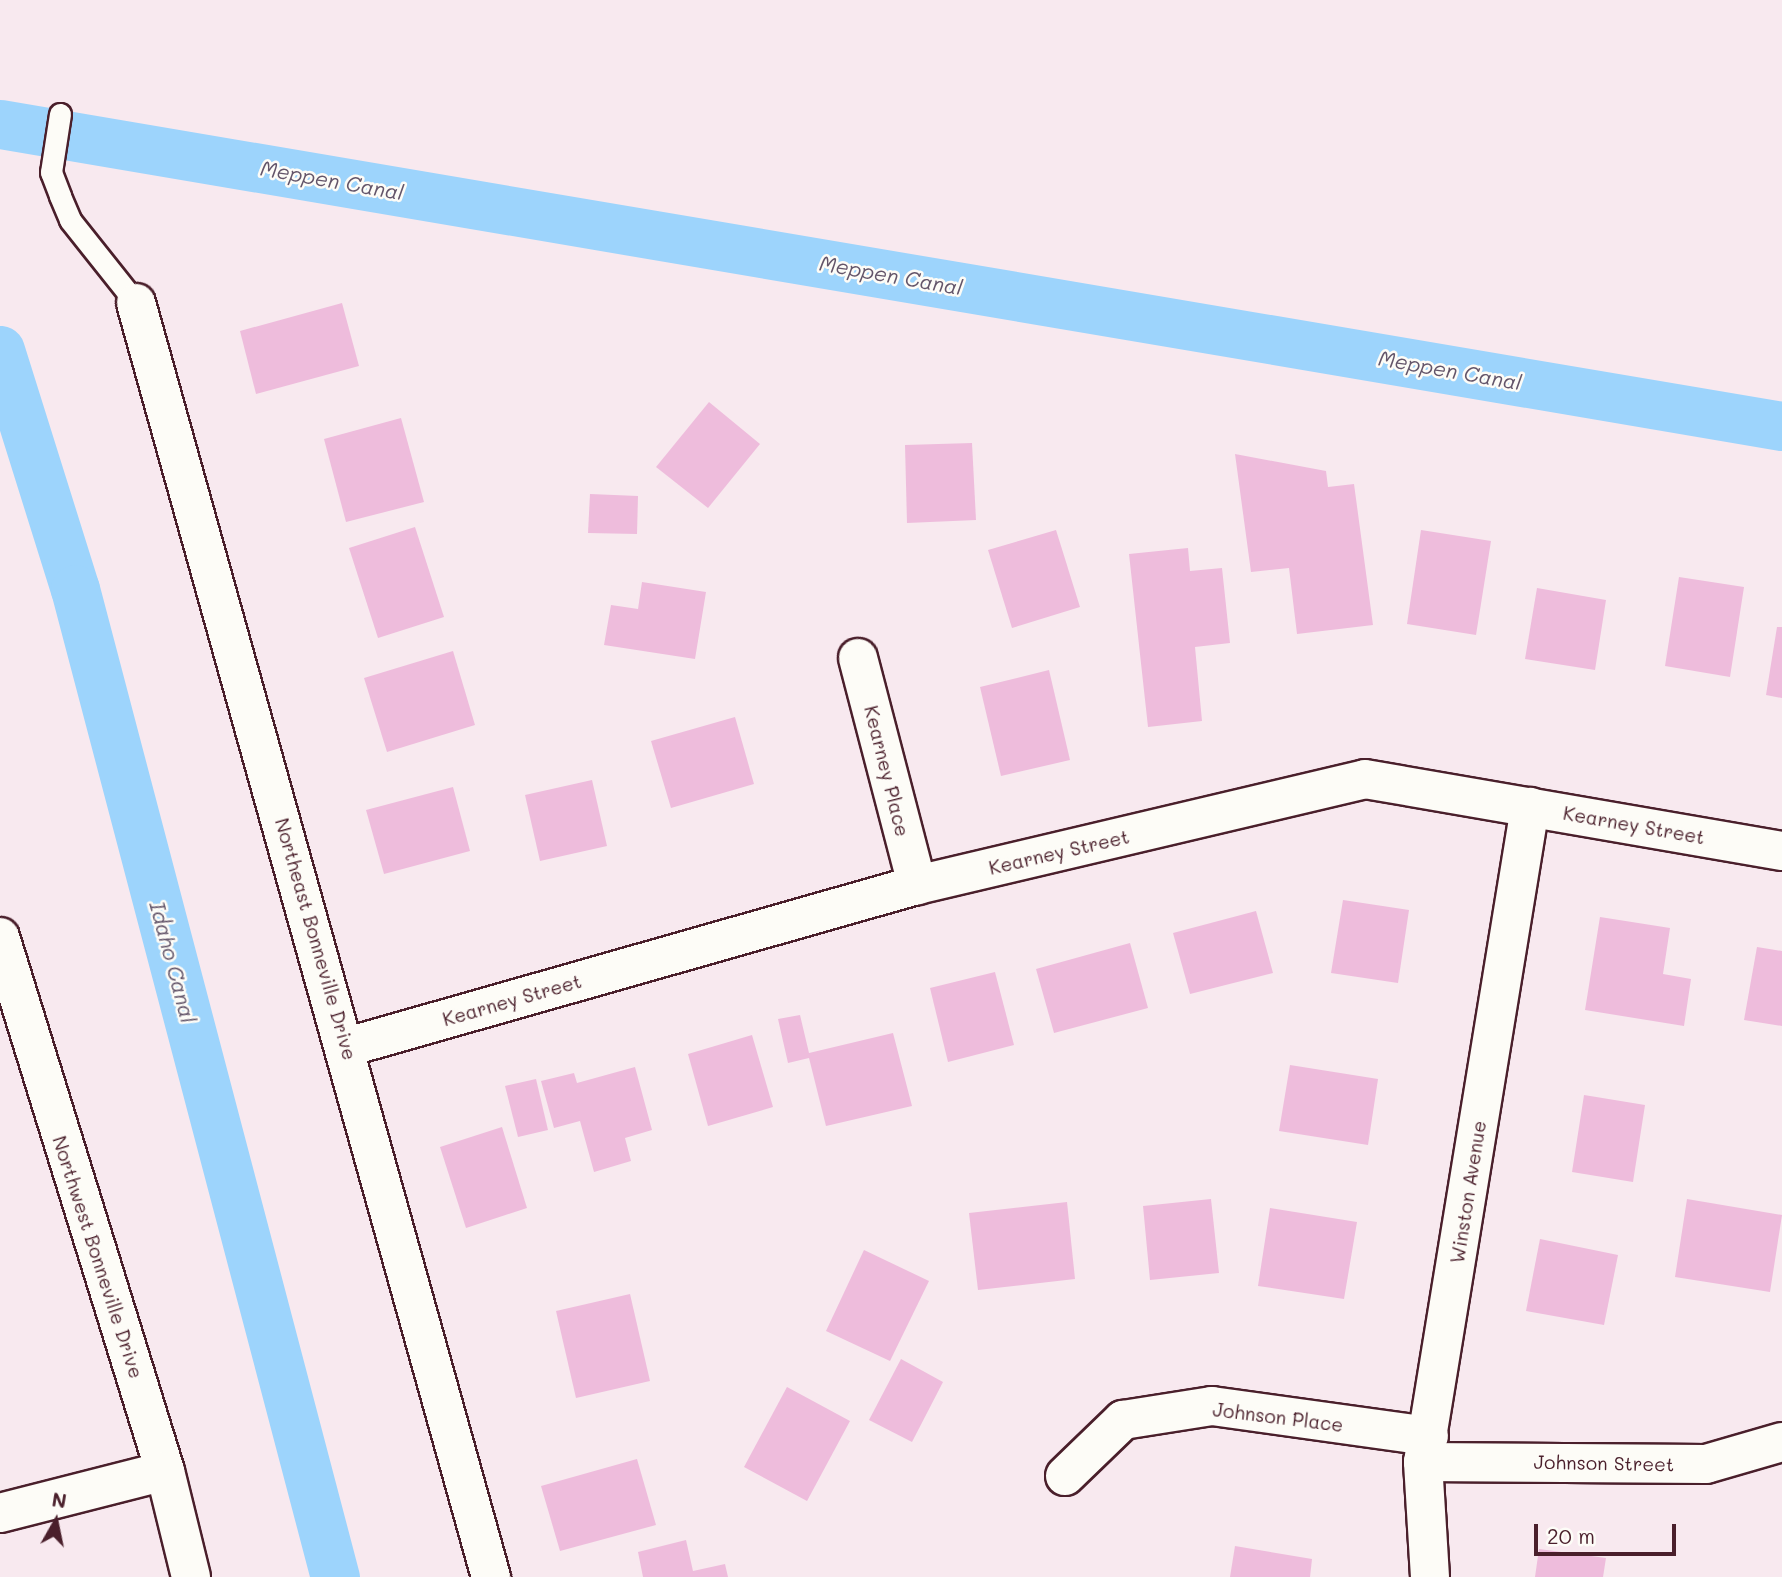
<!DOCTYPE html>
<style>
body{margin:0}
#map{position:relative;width:1782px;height:1577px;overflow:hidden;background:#f8e9ef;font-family:Mali,sans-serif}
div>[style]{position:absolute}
.canal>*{height:49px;margin:-24.5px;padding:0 24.5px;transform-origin:24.5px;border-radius:24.5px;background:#9dd4fc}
.building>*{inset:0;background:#eebcdc}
.roads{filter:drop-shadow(2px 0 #4a1f2b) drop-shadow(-2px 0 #4a1f2b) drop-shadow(0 2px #4a1f2b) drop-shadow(0 -2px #4a1f2b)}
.lane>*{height:21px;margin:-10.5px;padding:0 10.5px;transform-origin:10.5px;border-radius:10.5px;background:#fdfcf7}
.street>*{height:38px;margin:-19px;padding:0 19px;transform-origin:19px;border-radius:19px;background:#fdfcf7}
span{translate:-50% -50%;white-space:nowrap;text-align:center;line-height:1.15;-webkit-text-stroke:5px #fdfcf7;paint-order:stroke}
.street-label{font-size:19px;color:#4a1f2b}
.water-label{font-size:21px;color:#63556a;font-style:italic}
.north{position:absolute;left:21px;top:1486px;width:70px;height:70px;-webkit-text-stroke:5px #fdfcf7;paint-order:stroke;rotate:9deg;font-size:19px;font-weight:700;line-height:28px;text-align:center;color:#4a1f2b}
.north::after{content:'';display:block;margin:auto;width:24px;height:32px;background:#4a1f2b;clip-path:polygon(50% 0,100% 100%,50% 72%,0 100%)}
.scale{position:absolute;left:1534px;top:1524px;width:142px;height:32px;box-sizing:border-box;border:4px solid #4a1f2b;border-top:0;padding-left:9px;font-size:21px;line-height:24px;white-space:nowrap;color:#4a1f2b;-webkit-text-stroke:5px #fdfcf7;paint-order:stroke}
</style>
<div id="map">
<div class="canal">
<i style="left:0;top:124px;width:1807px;rotate:9.62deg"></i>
<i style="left:0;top:350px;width:250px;rotate:72.6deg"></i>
<i style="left:75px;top:589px;width:1022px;rotate:75.26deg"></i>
</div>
<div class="building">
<i style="clip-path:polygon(342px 303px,359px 366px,256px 394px,240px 331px)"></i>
<i style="clip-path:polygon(709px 402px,760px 444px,708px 508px,656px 467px)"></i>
<i style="clip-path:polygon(401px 418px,424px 502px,346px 522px,324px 439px)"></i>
<i style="clip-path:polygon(972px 443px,976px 520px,907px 523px,905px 445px)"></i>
<i style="clip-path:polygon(1235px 454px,1326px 471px,1328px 487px,1354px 484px,1373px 625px,1297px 634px,1289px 568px,1251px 572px)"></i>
<i style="clip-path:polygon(590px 494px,638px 496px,637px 534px,588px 533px)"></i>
<i style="clip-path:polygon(415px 527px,444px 617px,378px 638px,349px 548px)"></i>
<i style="clip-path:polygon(1056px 530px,1080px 607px,1012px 628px,988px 550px)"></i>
<i style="clip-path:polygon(1421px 530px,1491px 541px,1476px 635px,1407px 624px)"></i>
<i style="clip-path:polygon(1188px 548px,1190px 571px,1222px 568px,1230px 643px,1195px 647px,1202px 721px,1148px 727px,1129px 554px)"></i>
<i style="clip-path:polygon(1679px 577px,1744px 587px,1730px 677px,1665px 666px)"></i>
<i style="clip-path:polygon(642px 582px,706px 592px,695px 659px,604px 645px,611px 605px,638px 609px)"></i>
<i style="clip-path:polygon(1537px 588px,1606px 600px,1595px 670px,1525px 659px)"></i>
<i style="clip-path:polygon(1777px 627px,1782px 627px,1782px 698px,1766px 695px)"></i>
<i style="clip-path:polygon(453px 651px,475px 725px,387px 752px,364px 678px)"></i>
<i style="clip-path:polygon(1049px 670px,1070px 760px,1001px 776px,980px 687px)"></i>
<i style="clip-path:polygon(735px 717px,754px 784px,671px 808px,651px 741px)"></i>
<i style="clip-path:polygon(592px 780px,607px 846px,540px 861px,525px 795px)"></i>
<i style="clip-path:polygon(453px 787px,470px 851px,384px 874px,366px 810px)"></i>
<i style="clip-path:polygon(1343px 900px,1409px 910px,1398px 983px,1331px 973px)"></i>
<i style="clip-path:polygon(1256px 911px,1273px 973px,1190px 994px,1173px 933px)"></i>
<i style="clip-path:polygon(1600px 917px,1670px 928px,1663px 974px,1691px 979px,1684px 1026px,1585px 1010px)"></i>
<i style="clip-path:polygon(1130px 943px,1148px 1008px,1054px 1033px,1036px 969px)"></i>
<i style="clip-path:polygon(1757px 947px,1782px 951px,1782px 1026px,1744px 1020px)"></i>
<i style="clip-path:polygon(995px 972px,1014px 1045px,948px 1062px,930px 988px)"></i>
<i style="clip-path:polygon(800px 1015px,809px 1053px,893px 1033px,912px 1106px,826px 1126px,809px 1058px,788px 1063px,778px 1019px)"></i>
<i style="clip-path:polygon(752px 1035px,773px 1107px,708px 1126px,688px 1054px)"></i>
<i style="clip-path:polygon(1290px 1065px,1378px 1079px,1368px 1145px,1279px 1131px)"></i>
<i style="clip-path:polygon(635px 1067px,652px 1130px,625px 1138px,631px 1161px,594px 1172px,580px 1121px,554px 1128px,541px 1081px,574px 1073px,577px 1083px)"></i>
<i style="clip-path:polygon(536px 1079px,548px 1130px,518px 1137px,505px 1086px)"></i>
<i style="clip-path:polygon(1584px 1095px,1645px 1105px,1633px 1182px,1572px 1172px)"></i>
<i style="clip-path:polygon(502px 1127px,527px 1208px,466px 1228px,440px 1147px)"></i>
<i style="clip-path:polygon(1211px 1199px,1219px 1273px,1150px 1280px,1143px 1206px)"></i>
<i style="clip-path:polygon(1687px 1199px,1782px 1215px,1770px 1292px,1675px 1277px)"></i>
<i style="clip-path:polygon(1067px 1202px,1075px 1279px,978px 1290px,969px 1213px)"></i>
<i style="clip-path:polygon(1270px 1208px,1357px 1222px,1344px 1299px,1258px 1286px)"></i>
<i style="clip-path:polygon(1540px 1239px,1618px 1255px,1604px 1325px,1526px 1311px)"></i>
<i style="clip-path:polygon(864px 1250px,929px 1281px,890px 1361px,826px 1331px)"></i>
<i style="clip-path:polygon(630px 1294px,650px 1381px,576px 1398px,556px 1311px)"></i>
<i style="clip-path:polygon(901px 1359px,943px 1382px,912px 1442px,869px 1420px)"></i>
<i style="clip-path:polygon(787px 1387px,850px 1421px,807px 1501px,744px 1467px)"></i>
<i style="clip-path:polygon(637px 1459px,656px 1525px,560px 1551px,541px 1486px)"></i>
<i style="clip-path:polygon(686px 1540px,693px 1571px,725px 1564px,728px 1577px,643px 1577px,638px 1552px)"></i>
<i style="clip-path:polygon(1235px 1546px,1312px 1559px,1310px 1577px,1230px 1577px)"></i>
<i style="clip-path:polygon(1539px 1549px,1606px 1558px,1603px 1577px,1535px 1577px)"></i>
</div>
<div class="roads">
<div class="lane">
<i style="left:60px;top:114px;width:59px;rotate:98.8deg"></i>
<i style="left:51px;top:172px;width:26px;rotate:69deg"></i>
<i style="left:60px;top:196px;width:26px;rotate:67deg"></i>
<i style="left:70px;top:220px;width:106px;rotate:51.5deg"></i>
</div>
<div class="street">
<i style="left:136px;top:303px;width:1323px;rotate:74.43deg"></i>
<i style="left:858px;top:658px;width:235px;rotate:75.4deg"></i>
<i style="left:0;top:937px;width:559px;rotate:72.83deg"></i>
<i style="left:165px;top:1471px;width:109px;rotate:76.2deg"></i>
<i style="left:347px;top:1047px;width:593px;rotate:-15.87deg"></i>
<i style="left:917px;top:885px;width:460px;rotate:-13.3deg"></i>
<i style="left:1365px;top:779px;width:423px;rotate:9.8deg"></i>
<i style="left:1423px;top:1462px;width:283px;rotate:0.4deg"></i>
<i style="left:1706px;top:1464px;width:79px;rotate:-16.1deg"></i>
<i style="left:1065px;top:1476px;width:81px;rotate:-44deg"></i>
<i style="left:1123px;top:1420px;width:90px;rotate:-8.9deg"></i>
<i style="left:1212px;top:1406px;width:219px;rotate:7.9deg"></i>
<i style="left:0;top:1513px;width:170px;rotate:-14.3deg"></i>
<i style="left:1430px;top:1577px;width:115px;rotate:-93.5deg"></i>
<i style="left:1423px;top:1462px;width:664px;rotate:-80.72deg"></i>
</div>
</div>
<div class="street-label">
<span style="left:887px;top:771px;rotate:76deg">Kearney Place</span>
<span style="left:1634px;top:825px;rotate:10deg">Kearney Street</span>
<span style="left:1059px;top:852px;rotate:-13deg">Kearney Street</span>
<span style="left:316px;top:939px;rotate:74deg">Northeast Bonneville Drive</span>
<span style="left:512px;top:1000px;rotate:-16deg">Kearney Street</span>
<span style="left:1468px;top:1192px;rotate:-81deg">Winston Avenue</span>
<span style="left:98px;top:1257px;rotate:72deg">Northwest Bonneville Drive</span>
<span style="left:1278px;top:1417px;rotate:7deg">Johnson Place</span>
<span style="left:1604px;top:1463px;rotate:1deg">Johnson Street</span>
</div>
<div class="water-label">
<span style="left:332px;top:180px;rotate:10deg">Meppen Canal</span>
<span style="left:891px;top:275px;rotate:10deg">Meppen Canal</span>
<span style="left:1450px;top:370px;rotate:10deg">Meppen Canal</span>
<span style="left:173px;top:962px;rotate:75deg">Idaho Canal</span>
</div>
<div class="north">N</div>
<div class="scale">20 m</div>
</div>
